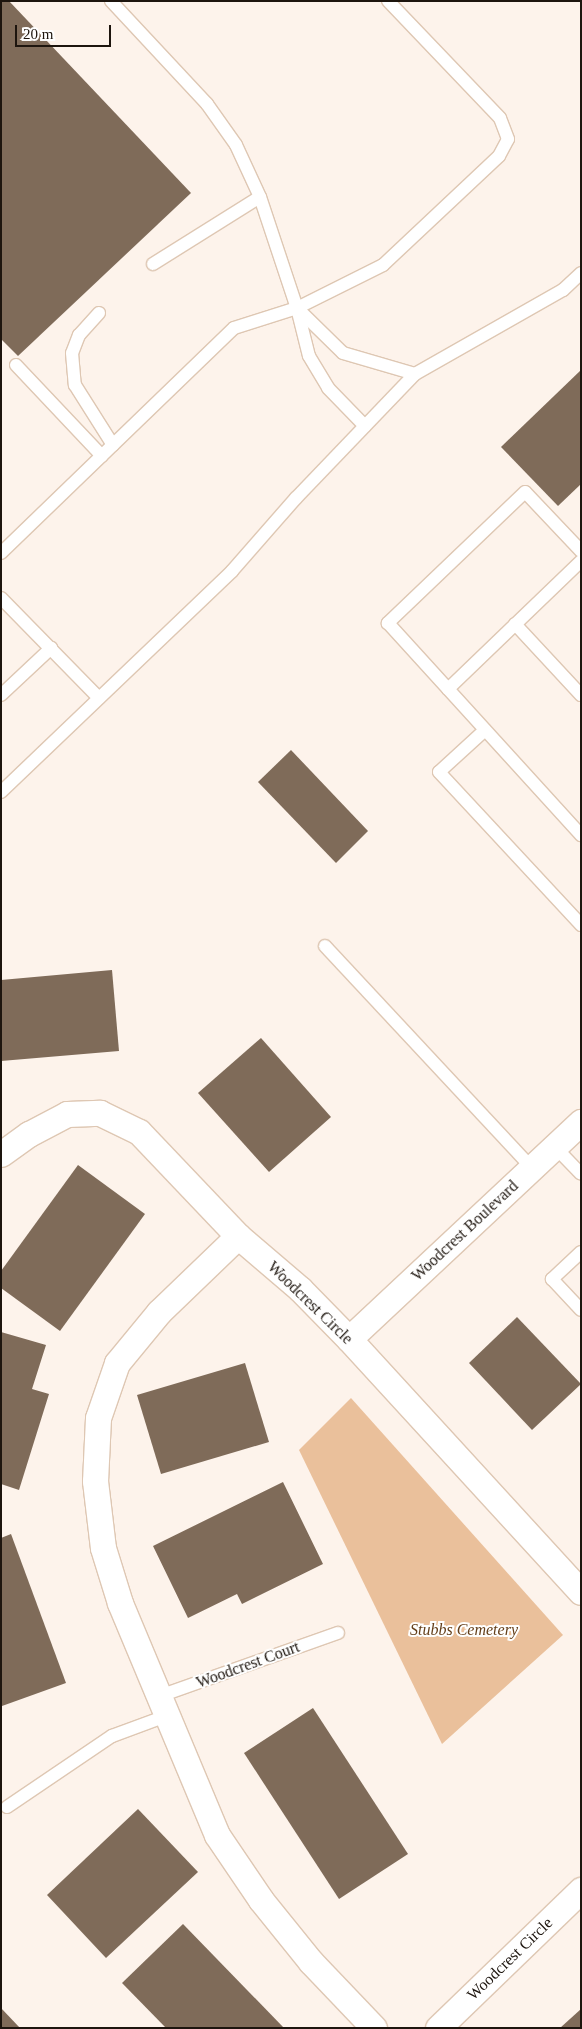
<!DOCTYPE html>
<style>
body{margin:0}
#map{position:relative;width:582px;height:2029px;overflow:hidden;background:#fdf3eb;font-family:"Times New Roman",serif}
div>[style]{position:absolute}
.green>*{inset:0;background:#eac09b}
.building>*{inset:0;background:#7f6b59}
.roads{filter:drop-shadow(1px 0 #dec7b3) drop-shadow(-1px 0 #dec7b3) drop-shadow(0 1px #dec7b3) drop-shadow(0 -1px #dec7b3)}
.lane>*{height:12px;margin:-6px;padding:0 6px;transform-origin:6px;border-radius:6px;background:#fff}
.street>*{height:25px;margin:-12.5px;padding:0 12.5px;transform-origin:12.5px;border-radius:12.5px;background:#fff}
span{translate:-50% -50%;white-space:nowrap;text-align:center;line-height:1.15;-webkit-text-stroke:4px #fff;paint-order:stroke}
.street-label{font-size:16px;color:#1d150e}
.park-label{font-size:16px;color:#643f1a;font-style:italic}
.frame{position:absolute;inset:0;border:2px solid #1d150e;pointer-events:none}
.scale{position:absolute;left:15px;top:25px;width:96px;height:22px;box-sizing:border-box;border:2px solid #1d150e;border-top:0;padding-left:6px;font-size:15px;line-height:18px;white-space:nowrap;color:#1d150e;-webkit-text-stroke:4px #fff;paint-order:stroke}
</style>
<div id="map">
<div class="green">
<i style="clip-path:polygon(351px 1398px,563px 1635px,442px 1744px,299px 1450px)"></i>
</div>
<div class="building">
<i style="clip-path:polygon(1px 1px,9px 1px,191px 193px,18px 356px,1px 339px)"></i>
<i style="clip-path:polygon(581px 370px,581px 484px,558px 506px,501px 447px)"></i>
<i style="clip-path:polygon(291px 750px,368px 831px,336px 863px,258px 782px)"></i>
<i style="clip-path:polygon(112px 970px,119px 1051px,1px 1061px,1px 980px)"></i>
<i style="clip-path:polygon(261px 1038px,331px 1117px,269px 1172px,198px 1093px)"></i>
<i style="clip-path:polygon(78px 1165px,145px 1214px,60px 1331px,1px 1288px,1px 1271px)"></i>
<i style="clip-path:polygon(517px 1317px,581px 1384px,532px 1430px,469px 1363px)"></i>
<i style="clip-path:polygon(1px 1332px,46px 1345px,32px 1389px,49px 1394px,19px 1490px,1px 1484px)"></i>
<i style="clip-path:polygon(245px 1363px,269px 1442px,161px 1474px,137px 1395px)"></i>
<i style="clip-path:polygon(283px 1482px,323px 1564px,242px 1604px,237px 1594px,188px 1618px,153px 1546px)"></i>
<i style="clip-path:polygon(11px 1534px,66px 1683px,2px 1706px,1px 1538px)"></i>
<i style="clip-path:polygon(313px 1708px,408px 1854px,339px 1899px,244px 1753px)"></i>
<i style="clip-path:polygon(138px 1809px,198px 1872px,106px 1958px,47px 1895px)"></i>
<i style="clip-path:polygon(183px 1924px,284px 2028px,166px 2028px,122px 1983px)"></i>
<i style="clip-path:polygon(1px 2008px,20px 2028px,1px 2028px)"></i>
<i style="clip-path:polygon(581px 2009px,581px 2028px,560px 2028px)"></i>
</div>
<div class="roads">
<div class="lane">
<i style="left:111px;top:1px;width:141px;rotate:47deg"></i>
<i style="left:207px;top:104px;width:50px;rotate:54.7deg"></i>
<i style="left:236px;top:145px;width:57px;rotate:65.2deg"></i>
<i style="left:260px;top:197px;width:117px;rotate:71.6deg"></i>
<i style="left:297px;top:308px;width:49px;rotate:76deg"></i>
<i style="left:309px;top:356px;width:37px;rotate:59deg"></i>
<i style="left:328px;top:388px;width:53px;rotate:45.8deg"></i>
<i style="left:153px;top:264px;width:126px;rotate:-32.1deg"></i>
<i style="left:297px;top:308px;width:64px;rotate:44.4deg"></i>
<i style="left:343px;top:353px;width:75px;rotate:16.3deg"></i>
<i style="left:99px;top:313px;width:30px;rotate:132deg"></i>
<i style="left:79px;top:335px;width:19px;rotate:111deg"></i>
<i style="left:72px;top:353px;width:32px;rotate:85deg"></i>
<i style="left:75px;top:385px;width:71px;rotate:57.7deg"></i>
<i style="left:16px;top:365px;width:125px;rotate:46.6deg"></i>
<i style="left:581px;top:551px;width:81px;rotate:-133.5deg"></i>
<i style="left:525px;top:492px;width:190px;rotate:136.3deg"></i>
<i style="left:388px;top:623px;width:287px;rotate:47.7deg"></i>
<i style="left:1px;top:553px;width:324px;rotate:-44deg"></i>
<i style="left:234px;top:328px;width:66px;rotate:-17.6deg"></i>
<i style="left:297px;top:308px;width:96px;rotate:-26.6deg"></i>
<i style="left:383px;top:265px;width:159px;rotate:-43.2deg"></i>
<i style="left:499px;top:156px;width:19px;rotate:-62deg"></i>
<i style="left:508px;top:139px;width:22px;rotate:-111deg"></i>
<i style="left:500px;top:118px;width:162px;rotate:-133.7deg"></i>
<i style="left:1px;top:598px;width:140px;rotate:45.6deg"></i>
<i style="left:515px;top:624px;width:97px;rotate:47.1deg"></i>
<i style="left:448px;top:689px;width:185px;rotate:-43.9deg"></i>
<i style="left:1px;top:695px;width:69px;rotate:-43.2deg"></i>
<i style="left:485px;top:730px;width:62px;rotate:137.6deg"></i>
<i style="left:439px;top:772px;width:209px;rotate:47.1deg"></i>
<i style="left:1px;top:792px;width:320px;rotate:-43.7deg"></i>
<i style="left:232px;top:571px;width:97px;rotate:-48.8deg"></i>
<i style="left:296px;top:498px;width:172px;rotate:-46.2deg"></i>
<i style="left:415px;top:374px;width:170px;rotate:-29.6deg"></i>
<i style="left:563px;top:290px;width:25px;rotate:-43deg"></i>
<i style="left:325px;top:946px;width:304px;rotate:47deg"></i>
<i style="left:555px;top:1147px;width:37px;rotate:46deg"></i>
<i style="left:581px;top:1252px;width:40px;rotate:137deg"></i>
<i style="left:552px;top:1279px;width:42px;rotate:46.9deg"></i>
<i style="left:157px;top:1697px;width:192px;rotate:-19.5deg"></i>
<i style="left:7px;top:1807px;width:127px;rotate:-34.1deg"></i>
<i style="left:112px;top:1736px;width:58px;rotate:-20.3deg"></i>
</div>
<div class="street">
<i style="left:1px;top:1154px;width:34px;rotate:-36deg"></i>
<i style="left:29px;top:1134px;width:43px;rotate:-27.8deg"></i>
<i style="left:67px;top:1114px;width:33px;rotate:-2deg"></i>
<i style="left:100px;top:1113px;width:43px;rotate:26deg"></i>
<i style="left:139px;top:1132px;width:144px;rotate:46.4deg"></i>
<i style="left:238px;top:1236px;width:82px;rotate:40.5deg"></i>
<i style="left:300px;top:1289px;width:70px;rotate:45.6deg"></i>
<i style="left:349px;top:1339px;width:343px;rotate:47.5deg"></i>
<i style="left:238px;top:1236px;width:110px;rotate:136.1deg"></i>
<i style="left:159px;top:1312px;width:66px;rotate:129.5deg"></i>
<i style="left:117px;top:1363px;width:58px;rotate:109.1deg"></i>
<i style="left:98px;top:1418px;width:63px;rotate:92.7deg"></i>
<i style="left:95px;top:1481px;width:67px;rotate:83.2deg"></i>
<i style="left:103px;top:1548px;width:58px;rotate:72.8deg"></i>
<i style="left:120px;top:1603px;width:251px;rotate:67.3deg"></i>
<i style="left:217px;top:1835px;width:78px;rotate:55.9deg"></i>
<i style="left:261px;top:1900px;width:80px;rotate:51.1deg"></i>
<i style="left:311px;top:1962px;width:91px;rotate:46.3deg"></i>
<i style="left:349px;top:1339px;width:318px;rotate:-43.1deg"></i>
<i style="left:438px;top:2028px;width:199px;rotate:-44deg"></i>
</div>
</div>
<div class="street-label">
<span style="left:465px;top:1231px;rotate:-43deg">Woodcrest Boulevard</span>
<span style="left:310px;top:1303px;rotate:44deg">Woodcrest Circle</span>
<span style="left:248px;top:1665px;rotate:-20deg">Woodcrest Court</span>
<span style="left:510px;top:1959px;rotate:-44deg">Woodcrest Circle</span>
</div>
<div class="park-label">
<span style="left:464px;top:1630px">Stubbs Cemetery</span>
</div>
<div class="frame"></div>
<div class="scale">20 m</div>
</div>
